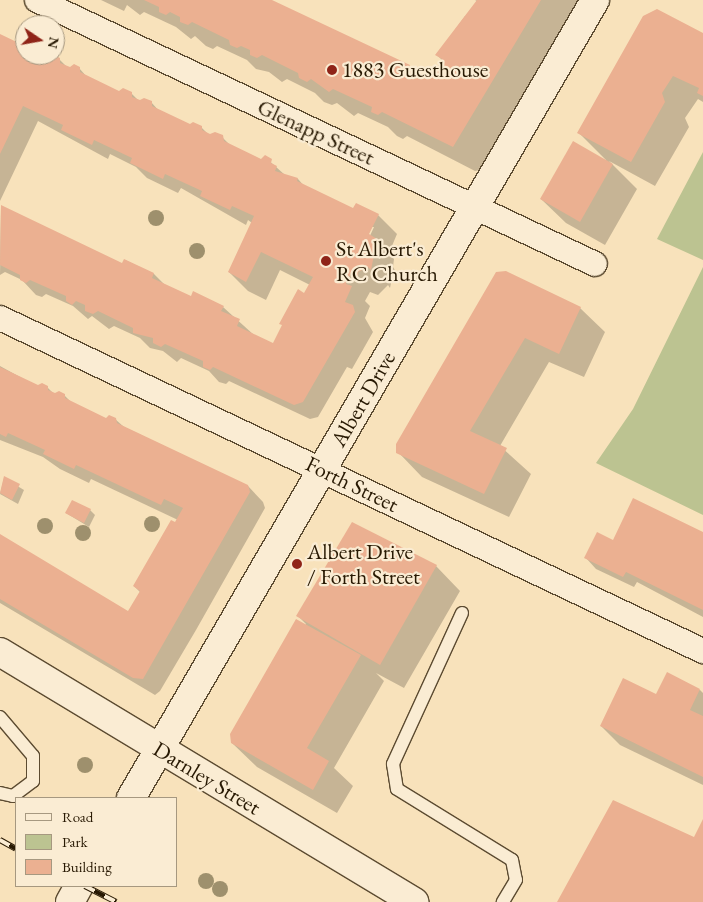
<!DOCTYPE html>
<style>
body{margin:0}
#map{position:relative;width:703px;height:902px;overflow:hidden;background:#f8e2bb;font-family:"EB Garamond",serif}
div>[style]{position:absolute}
.green>*{inset:0;background:#bcc391}
.shadow>*{inset:0;background:#0003}
.building>*{inset:0;background:#ebb091}
.roads{filter:drop-shadow(1px 0 #5c4b31) drop-shadow(-1px 0 #5c4b31) drop-shadow(0 1px #5c4b31) drop-shadow(0 -1px #5c4b31)}
.service>*{height:12px;margin:-6px;padding:0 6px;transform-origin:6px;border-radius:6px;background:#faecd3}
.minor>*{height:24px;margin:-12px;padding:0 12px;transform-origin:12px;border-radius:12px;background:#faecd3}
.tertiary>*{height:28px;margin:-14px;padding:0 14px;transform-origin:14px;border-radius:14px;background:#faecd3}
.rail>*{height:5.5px;margin-top:-2.75px;transform-origin:0;background:repeating-linear-gradient(90deg,#faecd3 0 11px,#281903 0 22px);box-sizing:border-box;border-block:1px solid #281903}
.trees>*{width:16px;height:16px;margin:-8px;border-radius:50%;background:#9e906d}
.dots>*{width:14px;height:14px;translate:-50% -50%;box-sizing:border-box;border:2px solid #faecd3;border-radius:50%}
span{translate:-50% -50%;white-space:nowrap;text-align:center;line-height:1.15;-webkit-text-stroke:4.5px #faecd3;paint-order:stroke}
.poi-label{font-size:22px;color:#281903}
.left{translate:0 -50%;text-align:left}
.street-label{font-size:22px;color:#281903}
.legend{position:absolute;left:15px;top:797px;width:162px;height:90px;box-sizing:border-box;background:#faecd3;border:1px solid #a69880;margin:0;padding:6px 9px;list-style:none;font-size:15px;color:#281903}
.legend li{display:flex;align-items:center;gap:10px;height:25px}
.legend b{width:25px;border:1px solid #a69880}
.north{position:absolute;left:15px;top:15px;width:50px;height:50px;box-sizing:border-box;background:#faecd3;border:1px solid #a69880;border-radius:50%;rotate:102deg;font-size:14px;font-weight:700;line-height:20px;text-align:center;color:#281903}
.north::after{content:'';display:block;margin:auto;width:18px;height:22px;background:#8f2418;clip-path:polygon(50% 0,100% 100%,50% 72%,0 100%)}
</style>
<div id="map">
<div class="green">
<i style="clip-path:polygon(703px 152px,703px 260px,657px 239px)"></i>
<i style="clip-path:polygon(703px 267px,703px 515px,596px 463px,633px 409px)"></i>
</div>
<div class="shadow">
<i style="clip-path:polygon(101px 0,269px 0,409px 66px,430px 81px,442px 60px,437px 55px,465px 16px,468px 18px,477px 1px,475px 0,580px 0,480px 170px,475px 171px,407px 136px,403px 139px,397px 136px,388px 127px,358px 113px,354px 116px,337px 103px,332px 105px,324px 102px,315px 93px,287px 79px,282px 82px,269px 72px,256px 69px,247px 60px,217px 46px,213px 49px,206px 46px,195px 36px,191px 39px,176px 27px,144px 12px,140px 15px,127px 5px,124px 11px)"></i>
<i style="clip-path:polygon(656px 11px,703px 34px,703px 102px,698px 99px,685px 118px,689px 127px,655px 186px,609px 161px,637px 189px,605px 245px,566px 223px,541px 199px,606px 160px,579px 133px,644px 17px)"></i>
<i style="clip-path:polygon(evenodd,0 35px,25px 47px,25px 55px,59px 59px,68px 68px,79px 68px,87px 77px,119px 92px,131px 93px,140px 102px,151px 102px,160px 112px,190px 126px,201px 127px,210px 136px,222px 137px,231px 146px,262px 160px,265px 157px,285px 175px,298px 179px,305px 187px,354px 210px,378px 215px,397px 234px,389px 253px,394px 259px,393px 267px,398px 275px,393px 274px,390px 288px,388px 285px,378px 295px,370px 292px,365px 301px,370px 306px,365px 318px,373px 332px,352px 369px,347px 367px,318px 417px,310px 419px,229px 381px,226px 384px,219px 382px,209px 371px,181px 358px,177px 362px,163px 351px,150px 348px,140px 338px,114px 326px,109px 329px,92px 316px,88px 319px,73px 306px,46px 294px,42px 297px,36px 295px,22px 280px,5px 272px,0 275px,1px 207px,122px 265px,125px 260px,154px 274px,165px 285px,192px 298px,223px 307px,254px 335px,274px 345px,310px 285px,280px 270px,266px 300px,248px 291px,229px 272px,252px 223px,248px 220px,246px 225px,181px 188px,178px 193px,147px 178px,136px 167px,110px 154px,108px 159px,38px 121px,0 201px,0 35px,372px 227px,374px 227px,368px 240px,366px 239px,372px 227px)"></i>
<i style="clip-path:polygon(497px 273px,580px 308px,605px 332px,584px 377px,549px 362px,500px 446px,531px 474px,509px 517px,422px 477px,398px 452px)"></i>
<i style="clip-path:polygon(0 366px,38px 387px,47px 387px,55px 395px,64px 395px,72px 403px,106px 419px,115px 419px,124px 427px,248px 486px,263px 502px,265px 508px,196px 630px,160px 691px,155px 695px,0 603px,0 536px,129px 613px,141px 593px,134px 586px,178px 520px,91px 479px,89px 483px,60px 469px,43px 457px,0 440px)"></i>
<i style="clip-path:polygon(4px 478px,24px 490px,18px 504px,0 494px)"></i>
<i style="clip-path:polygon(90px 510px,95px 515px,89px 527px,66px 513px)"></i>
<i style="clip-path:polygon(703px 533px,703px 617px,637px 582px,634px 587px,596px 569px,586px 558px,614px 541px)"></i>
<i style="clip-path:polygon(436px 566px,460px 591px,404px 688px,376px 673px,384px 681px,334px 768px,353px 786px,337px 813px,257px 767px,232px 743px,306px 624px,298px 616px)"></i>
<i style="clip-path:polygon(700px 690px,703px 693px,703px 785px,620px 745px,601px 726px,657px 696px)"></i>
</div>
<div class="building">
<i style="clip-path:polygon(144px 0,272px 0,410px 65px,408px 69px,430px 79px,442px 59px,435px 55px,477px 0,541px 0,453px 147px,382px 112px,378px 115px,371px 112px,372px 107px,333px 89px,329px 92px,311px 79px,307px 82px,299px 78px,298px 73px,262px 55px,257px 58px,250px 55px,250px 50px,241px 46px,237px 48px,230px 45px,229px 40px,192px 22px,188px 25px,180px 22px,180px 17px,170px 12px,166px 15px,159px 12px,159px 7px)"></i>
<i style="clip-path:polygon(657px 9px,703px 33px,703px 96px,697px 93px,699px 88px,673px 76px,662px 93px,665px 102px,631px 162px,577px 133px,643px 16px)"></i>
<i style="clip-path:polygon(0 34px,25px 46px,25px 55px,54px 55px,60px 58px,60px 63px,70px 67px,74px 64px,80px 67px,80px 72px,119px 91px,123px 88px,132px 92px,132px 97px,140px 100px,144px 98px,152px 101px,152px 106px,190px 124px,193px 122px,202px 126px,202px 130px,210px 134px,215px 132px,223px 135px,224px 141px,261px 159px,265px 155px,272px 159px,271px 163px,277px 166px,275px 171px,298px 178px,297px 181px,353px 208px,356px 203px,379px 214px,369px 234px,377px 239px,373px 241px,376px 251px,381px 252px,379px 257px,374px 255px,371px 270px,368px 267px,358px 272px,358px 277px,354px 277px,351px 273px,346px 284px,352px 286px,345px 302px,353px 305px,355px 312px,303px 402px,294px 405px,213px 367px,210px 370px,203px 367px,203px 361px,165px 344px,161px 347px,153px 343px,153px 338px,133px 333px,133px 328px,98px 311px,93px 314px,85px 311px,85px 305px,76px 301px,72px 305px,66px 301px,66px 296px,30px 280px,26px 283px,20px 280px,20px 275px,0 265px,1px 205px,122px 263px,124px 259px,154px 273px,152px 278px,191px 296px,193px 291px,224px 306px,221px 311px,240px 319px,237px 326px,273px 343px,282px 325px,279px 324px,298px 289px,304px 293px,313px 277px,261px 252px,246px 282px,228px 272px,254px 216px,232px 206px,230px 210px,200px 196px,202px 191px,165px 174px,163px 179px,130px 163px,132px 158px,94px 140px,92px 145px,61px 130px,63px 125px,23px 106px,0 154px)"></i>
<i style="clip-path:polygon(573px 141px,613px 164px,580px 222px,540px 199px)"></i>
<i style="clip-path:polygon(506px 271px,581px 307px,559px 354px,525px 338px,470px 431px,507px 448px,484px 494px,396px 453px,396px 444px,496px 272px)"></i>
<i style="clip-path:polygon(0 367px,38px 385px,42px 383px,48px 386px,48px 390px,55px 393px,59px 391px,65px 394px,65px 398px,106px 418px,109px 415px,116px 418px,117px 423px,248px 485px,250px 492px,143px 679px,133px 678px,0 599px,0 534px,128px 611px,140px 591px,133px 586px,171px 520px,175px 522px,183px 508px,164px 499px,161px 505px,76px 465px,74px 469px,43px 454px,45px 450px,8px 433px,6px 437px,0 434px)"></i>
<i style="clip-path:polygon(4px 476px,20px 484px,12px 500px,0 493px)"></i>
<i style="clip-path:polygon(633px 498px,703px 532px,703px 610px,626px 572px,623px 577px,584px 558px,597px 532px,613px 540px)"></i>
<i style="clip-path:polygon(72px 500px,91px 509px,84px 523px,65px 513px)"></i>
<i style="clip-path:polygon(352px 522px,437px 565px,380px 665px,296px 616px)"></i>
<i style="clip-path:polygon(296px 619px,361px 655px,307px 748px,329px 761px,313px 790px,231px 743px,230px 734px)"></i>
<i style="clip-path:polygon(667px 672px,700px 689px,690px 710px,703px 716px,703px 777px,600px 726px,623px 678px,656px 694px)"></i>
<i style="clip-path:polygon(613px 800px,694px 837px,703px 819px,703px 902px,557px 902px)"></i>
</div>
<div class="roads">
<div class="service">
<i style="left:462px;top:613px;width:166px;rotate:114.6deg"></i>
<i style="left:393px;top:764px;width:25px;rotate:81deg"></i>
<i style="left:397px;top:789px;width:135px;rotate:31.7deg"></i>
<i style="left:512px;top:860px;width:20px;rotate:79deg"></i>
<i style="left:516px;top:880px;width:26px;rotate:121deg"></i>
<i style="left:0;top:717px;width:51px;rotate:49.8deg"></i>
<i style="left:33px;top:756px;width:25px;rotate:90deg"></i>
<i style="left:33px;top:781px;width:25px;rotate:143deg"></i>
<i style="left:13px;top:796px;width:13px;rotate:-167deg"></i>
</div>
<div class="minor">
<i style="left:37px;top:0;width:617px;rotate:25.32deg"></i>
<i style="left:0;top:318px;width:778px;rotate:25.35deg"></i>
</div>
<div class="tertiary">
<i style="left:0;top:652px;width:484px;rotate:31.1deg"></i>
<i style="left:131px;top:798px;width:923px;rotate:-59.82deg"></i>
<i style="left:70px;top:902px;width:18px;rotate:-61deg"></i>
</div>
</div>
<div class="rail">
<i style="left:0;top:840px;width:18px;rotate:29deg"></i>
<i style="left:85px;top:886px;width:35px;rotate:27deg"></i>
</div>
<div class="trees">
<i style="left:156px;top:218px"></i>
<i style="left:197px;top:251px"></i>
<i style="left:152px;top:524px"></i>
<i style="left:45px;top:526px"></i>
<i style="left:83px;top:533px"></i>
<i style="left:85px;top:765px"></i>
<i style="left:206px;top:881px"></i>
<i style="left:220px;top:889px"></i>
</div>
<div class="dots">
<i style="left:332px;top:70px;background:#8f2418"></i>
<i style="left:326px;top:261px;background:#8f2418"></i>
<i style="left:297px;top:564px;background:#8f2418"></i>
</div>
<div class="poi-label">
<span class="left" style="left:342px;top:70px">1883 Guesthouse</span>
<span class="left" style="left:336px;top:261px">St Albert's<br>RC Church</span>
<span class="left" style="left:307px;top:564px">Albert Drive<br>/ Forth Street</span>
</div>
<div class="street-label">
<span style="left:316px;top:132px;rotate:25deg">Glenapp Street</span>
<span style="left:363px;top:399px;rotate:-60deg">Albert Drive</span>
<span style="left:352px;top:484px;rotate:26deg">Forth Street</span>
<span style="left:207px;top:778px;rotate:31deg">Darnley Street</span>
</div>
<ul class="legend">
<li><b style="height:6px;background:#faecd3"></b>Road</li>
<li><b style="height:14px;background:#bcc391"></b>Park</li>
<li><b style="height:14px;background:#ebb091"></b>Building</li>
</ul>
<div class="north">N</div>
</div>
